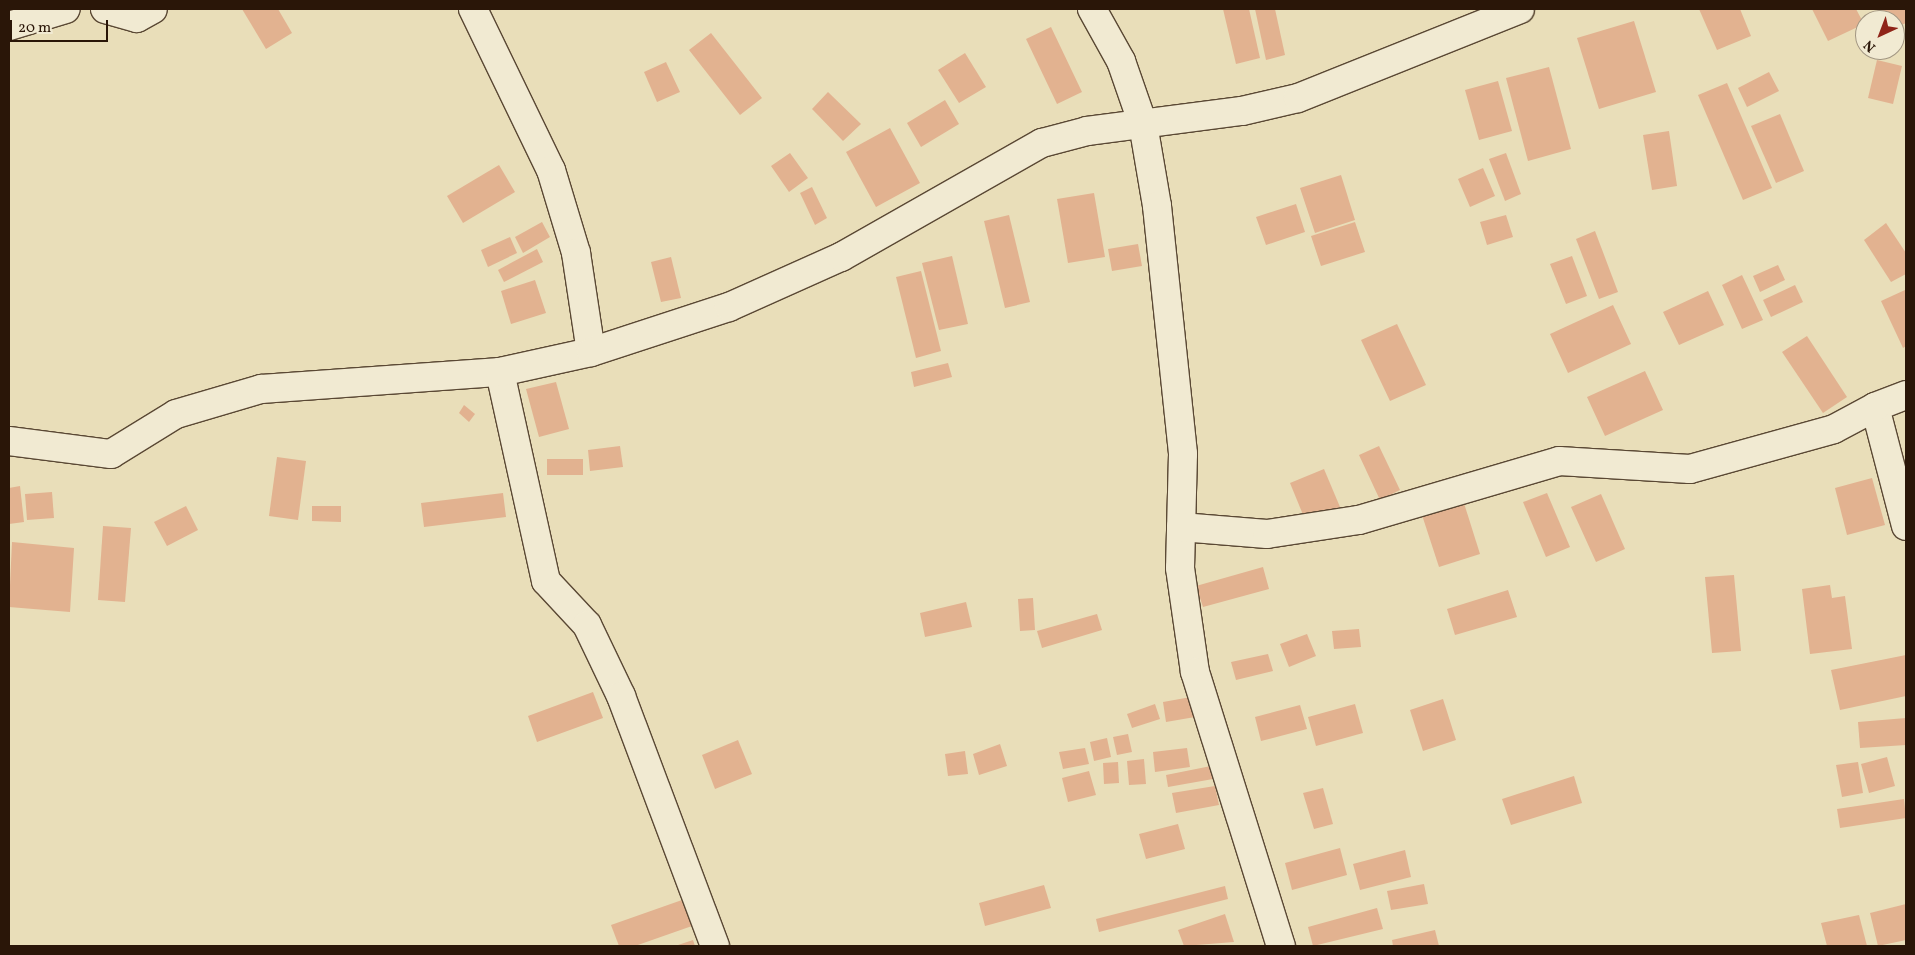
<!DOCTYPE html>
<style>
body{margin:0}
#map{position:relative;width:1915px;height:955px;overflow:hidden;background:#e9deb9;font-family:Vollkorn,serif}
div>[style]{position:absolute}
.building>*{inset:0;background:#e2b290}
.roads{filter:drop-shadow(1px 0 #5a4834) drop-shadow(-1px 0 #5a4834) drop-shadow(0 1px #5a4834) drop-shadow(0 -1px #5a4834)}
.minor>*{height:28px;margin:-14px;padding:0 14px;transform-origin:14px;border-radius:14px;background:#f1ead2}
span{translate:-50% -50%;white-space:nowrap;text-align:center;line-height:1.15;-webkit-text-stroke:5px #f1ead2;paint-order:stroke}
.frame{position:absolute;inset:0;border:10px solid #2a1608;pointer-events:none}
.north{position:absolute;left:1855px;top:10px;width:50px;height:50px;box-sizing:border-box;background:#f1ead2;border:1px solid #a19581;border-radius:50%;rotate:223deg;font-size:14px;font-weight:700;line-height:20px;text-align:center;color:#2a1608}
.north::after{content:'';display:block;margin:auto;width:18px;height:22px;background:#8f2418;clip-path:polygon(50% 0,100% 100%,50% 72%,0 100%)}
.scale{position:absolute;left:10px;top:20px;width:98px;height:22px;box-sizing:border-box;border:2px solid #2a1608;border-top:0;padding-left:6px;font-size:15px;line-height:18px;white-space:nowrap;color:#2a1608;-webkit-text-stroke:4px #f1ead2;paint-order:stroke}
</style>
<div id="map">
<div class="building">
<i style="clip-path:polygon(242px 9px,278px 9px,292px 33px,266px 49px)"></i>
<i style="clip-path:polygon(1223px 9px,1249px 9px,1260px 58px,1236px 64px)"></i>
<i style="clip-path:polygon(1255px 9px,1275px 9px,1285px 55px,1266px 60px)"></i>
<i style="clip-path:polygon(1699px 9px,1740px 9px,1751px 36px,1717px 50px)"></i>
<i style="clip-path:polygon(1812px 9px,1856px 9px,1864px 24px,1828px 41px)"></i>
<i style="clip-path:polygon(1877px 9px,1906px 9px,1906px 23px,1895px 28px,1895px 20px,1882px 20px)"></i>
<i style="clip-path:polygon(1634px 21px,1656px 92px,1599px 109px,1577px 38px)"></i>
<i style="clip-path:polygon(1051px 27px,1082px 92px,1057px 104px,1026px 39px)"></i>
<i style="clip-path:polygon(711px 33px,762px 98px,740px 115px,689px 50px)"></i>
<i style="clip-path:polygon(965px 53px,986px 87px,959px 103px,938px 70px)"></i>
<i style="clip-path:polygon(1877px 60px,1902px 66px,1893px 104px,1868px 98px)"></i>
<i style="clip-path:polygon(666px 62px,680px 92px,657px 102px,644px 72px)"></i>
<i style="clip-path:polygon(1549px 67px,1571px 149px,1528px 161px,1506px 78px)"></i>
<i style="clip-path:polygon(1769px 72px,1779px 91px,1747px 107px,1738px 88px)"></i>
<i style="clip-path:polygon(1498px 81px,1512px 131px,1479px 140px,1465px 90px)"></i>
<i style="clip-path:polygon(1727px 83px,1772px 188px,1743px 200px,1698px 95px)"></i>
<i style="clip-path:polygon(828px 92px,861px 124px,843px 141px,812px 109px)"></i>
<i style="clip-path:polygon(945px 100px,959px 124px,921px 147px,907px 123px)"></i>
<i style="clip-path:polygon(1780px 114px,1804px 171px,1776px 183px,1751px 126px)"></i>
<i style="clip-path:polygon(890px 128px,920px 183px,876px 207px,846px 152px)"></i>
<i style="clip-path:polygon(1669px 131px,1677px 186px,1652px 190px,1643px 135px)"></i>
<i style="clip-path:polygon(790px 153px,808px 178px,789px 192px,771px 166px)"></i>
<i style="clip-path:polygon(1506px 153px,1521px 194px,1505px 201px,1489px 159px)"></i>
<i style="clip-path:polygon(499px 165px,515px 192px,463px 223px,447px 196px)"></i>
<i style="clip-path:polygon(1483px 168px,1495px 196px,1470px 207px,1458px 179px)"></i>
<i style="clip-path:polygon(1341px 175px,1355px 220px,1315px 233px,1300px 188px)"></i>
<i style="clip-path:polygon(812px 187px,827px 218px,815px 225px,800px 193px)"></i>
<i style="clip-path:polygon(1094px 193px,1105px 257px,1068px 263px,1057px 199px)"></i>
<i style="clip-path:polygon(1296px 204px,1305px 232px,1266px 245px,1256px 217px)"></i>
<i style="clip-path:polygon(1009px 215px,1030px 302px,1005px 308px,984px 221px)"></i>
<i style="clip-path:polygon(1506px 215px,1513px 237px,1487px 245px,1480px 222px)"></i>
<i style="clip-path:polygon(542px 222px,550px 237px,523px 253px,515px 237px)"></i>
<i style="clip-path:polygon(1355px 222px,1365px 252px,1321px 266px,1311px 236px)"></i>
<i style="clip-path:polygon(1886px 223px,1906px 253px,1906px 274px,1891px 282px,1864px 240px)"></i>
<i style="clip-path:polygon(1595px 231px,1618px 292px,1599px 299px,1576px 239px)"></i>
<i style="clip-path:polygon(510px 237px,517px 253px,488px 267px,481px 250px)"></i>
<i style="clip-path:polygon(1138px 244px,1142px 266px,1112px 271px,1108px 249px)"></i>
<i style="clip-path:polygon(537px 249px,543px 262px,504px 282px,498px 270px)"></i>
<i style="clip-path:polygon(952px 256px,968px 324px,939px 330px,922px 263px)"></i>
<i style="clip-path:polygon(1572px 256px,1587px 296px,1566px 304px,1550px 264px)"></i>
<i style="clip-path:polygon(671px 257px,681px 298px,661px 302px,651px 262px)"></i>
<i style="clip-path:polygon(1778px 265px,1785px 280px,1760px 292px,1753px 276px)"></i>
<i style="clip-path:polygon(921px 271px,941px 351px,916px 358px,896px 277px)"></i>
<i style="clip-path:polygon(1742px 275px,1763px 320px,1742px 329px,1722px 285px)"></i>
<i style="clip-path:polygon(535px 280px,546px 313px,511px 324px,501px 291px)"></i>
<i style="clip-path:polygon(1795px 285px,1803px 302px,1771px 317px,1763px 300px)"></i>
<i style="clip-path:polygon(1905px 290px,1906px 346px,1903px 348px,1881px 301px)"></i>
<i style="clip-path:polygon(1708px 291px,1724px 325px,1679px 345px,1663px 312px)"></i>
<i style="clip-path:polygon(1613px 305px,1631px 344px,1568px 373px,1550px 334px)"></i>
<i style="clip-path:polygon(1397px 324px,1426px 385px,1390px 401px,1361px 340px)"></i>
<i style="clip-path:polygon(1807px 336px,1847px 397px,1823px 413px,1782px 352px)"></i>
<i style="clip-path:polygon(948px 363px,952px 377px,914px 387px,911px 372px)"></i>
<i style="clip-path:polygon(1645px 371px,1663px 410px,1605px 436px,1587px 397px)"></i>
<i style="clip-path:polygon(556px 382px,569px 429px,539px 437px,526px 389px)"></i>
<i style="clip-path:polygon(464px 405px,475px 414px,469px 422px,459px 413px)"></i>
<i style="clip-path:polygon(620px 446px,623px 467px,590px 471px,588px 450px)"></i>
<i style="clip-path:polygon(1379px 446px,1400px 490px,1380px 500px,1359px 455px)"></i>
<i style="clip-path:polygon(277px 457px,306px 461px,298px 520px,269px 516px)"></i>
<i style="clip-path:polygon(547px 459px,583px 459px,583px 475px,547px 475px)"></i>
<i style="clip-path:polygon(1324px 469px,1340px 507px,1306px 522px,1290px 483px)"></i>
<i style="clip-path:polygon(1872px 478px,1885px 525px,1847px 535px,1835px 488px)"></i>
<i style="clip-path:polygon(20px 486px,24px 522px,9px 524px,9px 488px)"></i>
<i style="clip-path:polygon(52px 492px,54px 518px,27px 520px,25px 494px)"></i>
<i style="clip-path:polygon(503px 493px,506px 517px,424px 527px,421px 503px)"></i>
<i style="clip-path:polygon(1547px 493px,1570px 547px,1546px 557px,1523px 502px)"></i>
<i style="clip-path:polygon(1601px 494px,1625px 549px,1596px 562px,1571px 507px)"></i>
<i style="clip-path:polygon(1463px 500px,1480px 554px,1439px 567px,1421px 512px)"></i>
<i style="clip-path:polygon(186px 506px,198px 530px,167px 546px,154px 522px)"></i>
<i style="clip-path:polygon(312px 506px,341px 506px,341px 522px,312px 521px)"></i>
<i style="clip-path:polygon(103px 526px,131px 528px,125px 602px,98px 600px)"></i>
<i style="clip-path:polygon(12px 542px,74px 548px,70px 612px,9px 607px)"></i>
<i style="clip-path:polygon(1263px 567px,1269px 589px,1203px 607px,1196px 586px)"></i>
<i style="clip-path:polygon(1734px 575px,1741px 651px,1712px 653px,1705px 577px)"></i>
<i style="clip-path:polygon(1830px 585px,1832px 598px,1845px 596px,1852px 649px,1810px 654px,1802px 589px)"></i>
<i style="clip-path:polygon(1508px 590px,1517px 617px,1455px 635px,1447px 609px)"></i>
<i style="clip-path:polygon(1033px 598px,1035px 630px,1020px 631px,1018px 599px)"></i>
<i style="clip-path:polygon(966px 602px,972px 627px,925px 637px,920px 613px)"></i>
<i style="clip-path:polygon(1097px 614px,1102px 630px,1042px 648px,1037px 631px)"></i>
<i style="clip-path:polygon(1359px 629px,1361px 647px,1334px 649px,1332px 631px)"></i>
<i style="clip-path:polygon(1307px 634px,1316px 656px,1289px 667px,1280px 644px)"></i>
<i style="clip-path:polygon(1268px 654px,1273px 671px,1236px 680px,1231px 662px)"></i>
<i style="clip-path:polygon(1906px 655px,1906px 696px,1840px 710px,1831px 670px)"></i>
<i style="clip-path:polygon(593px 692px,603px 718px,537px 742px,528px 716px)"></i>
<i style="clip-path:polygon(1191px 697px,1195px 717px,1166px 722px,1163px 702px)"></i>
<i style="clip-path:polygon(1443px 699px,1456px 740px,1423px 751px,1410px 710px)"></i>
<i style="clip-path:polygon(1155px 704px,1160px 719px,1132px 728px,1127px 714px)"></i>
<i style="clip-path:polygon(1355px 704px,1363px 733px,1316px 746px,1308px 717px)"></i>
<i style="clip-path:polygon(1300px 705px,1307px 729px,1261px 741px,1255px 717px)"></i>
<i style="clip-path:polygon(1906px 718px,1906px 745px,1860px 748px,1858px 722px)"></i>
<i style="clip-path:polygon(1128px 734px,1132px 752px,1117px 755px,1113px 737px)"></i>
<i style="clip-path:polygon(1107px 738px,1111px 757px,1094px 761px,1090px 742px)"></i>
<i style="clip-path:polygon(738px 740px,752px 774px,715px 789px,702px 755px)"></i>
<i style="clip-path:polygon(1000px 744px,1007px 766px,979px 775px,973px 754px)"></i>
<i style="clip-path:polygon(1085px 748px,1089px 764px,1063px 769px,1059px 752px)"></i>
<i style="clip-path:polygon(1187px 748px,1190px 767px,1155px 772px,1153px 752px)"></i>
<i style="clip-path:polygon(965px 751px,968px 774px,948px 776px,945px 754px)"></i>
<i style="clip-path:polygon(1887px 757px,1895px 786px,1869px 793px,1861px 764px)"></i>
<i style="clip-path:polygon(1144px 759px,1146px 784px,1129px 785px,1127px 761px)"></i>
<i style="clip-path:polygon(1118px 762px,1119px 783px,1104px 784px,1103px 763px)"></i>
<i style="clip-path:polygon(1858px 762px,1863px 793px,1842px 797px,1836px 765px)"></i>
<i style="clip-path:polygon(1211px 766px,1213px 779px,1168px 787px,1166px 775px)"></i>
<i style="clip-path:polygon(1089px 771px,1096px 795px,1068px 802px,1062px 778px)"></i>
<i style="clip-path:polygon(1574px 776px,1582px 803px,1511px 825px,1502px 799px)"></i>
<i style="clip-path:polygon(1215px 786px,1219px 805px,1176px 813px,1172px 793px)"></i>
<i style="clip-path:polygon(1323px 788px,1333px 824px,1314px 829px,1303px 793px)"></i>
<i style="clip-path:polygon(1904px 799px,1906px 818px,1840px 828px,1837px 809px)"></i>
<i style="clip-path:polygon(1178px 824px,1185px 849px,1146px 859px,1139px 834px)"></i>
<i style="clip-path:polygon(1340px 848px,1347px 875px,1292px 890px,1285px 863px)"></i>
<i style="clip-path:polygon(1405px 850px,1411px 877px,1360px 890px,1353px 864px)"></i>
<i style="clip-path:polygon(1424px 884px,1428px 904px,1391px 910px,1387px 891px)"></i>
<i style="clip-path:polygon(1044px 885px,1051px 908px,985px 926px,979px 903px)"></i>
<i style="clip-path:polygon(1225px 886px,1228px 899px,1099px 932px,1096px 919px)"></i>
<i style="clip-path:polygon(682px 900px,692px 926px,635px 946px,619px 946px,611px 925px)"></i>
<i style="clip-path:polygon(1906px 904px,1906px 940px,1878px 946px,1870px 913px)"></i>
<i style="clip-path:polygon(1377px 908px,1383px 929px,1313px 946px,1308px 927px)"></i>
<i style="clip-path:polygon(1225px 914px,1234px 942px,1184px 946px,1178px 930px)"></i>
<i style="clip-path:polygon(1859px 915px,1867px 946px,1827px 946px,1821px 923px)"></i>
<i style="clip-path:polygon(1435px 930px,1439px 946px,1393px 946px,1392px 940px)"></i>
<i style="clip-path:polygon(693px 940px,695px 946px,675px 946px)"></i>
</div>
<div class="roads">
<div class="minor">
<i style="left:105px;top:9px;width:33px;rotate:16deg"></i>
<i style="left:137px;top:18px;width:18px;rotate:-29deg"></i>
<i style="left:473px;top:9px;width:179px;rotate:64.2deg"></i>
<i style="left:551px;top:170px;width:87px;rotate:73.2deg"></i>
<i style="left:576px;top:253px;width:100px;rotate:81.4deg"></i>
<i style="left:1092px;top:9px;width:60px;rotate:60.9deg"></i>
<i style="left:1121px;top:61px;width:67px;rotate:70.8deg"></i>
<i style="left:1143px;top:124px;width:83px;rotate:80.3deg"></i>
<i style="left:1157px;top:206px;width:249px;rotate:84deg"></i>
<i style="left:1183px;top:454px;width:114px;rotate:91.5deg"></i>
<i style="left:1180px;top:568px;width:105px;rotate:81.8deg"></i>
<i style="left:1195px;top:672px;width:287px;rotate:72.6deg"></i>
<i style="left:9px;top:26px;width:59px;rotate:-16.6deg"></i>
<i style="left:500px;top:372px;width:214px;rotate:77.6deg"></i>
<i style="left:546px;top:581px;width:60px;rotate:47deg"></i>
<i style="left:587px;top:625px;width:79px;rotate:64.4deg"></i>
<i style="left:621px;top:696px;width:267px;rotate:69.4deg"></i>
<i style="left:1906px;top:395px;width:33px;rotate:159deg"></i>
<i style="left:1875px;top:407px;width:123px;rotate:75.4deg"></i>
<i style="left:9px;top:441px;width:103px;rotate:7.3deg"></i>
<i style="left:111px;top:454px;width:76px;rotate:-31.6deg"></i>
<i style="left:176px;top:414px;width:89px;rotate:-16.4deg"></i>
<i style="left:261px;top:389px;width:240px;rotate:-4.1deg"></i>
<i style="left:500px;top:372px;width:93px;rotate:-12.4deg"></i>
<i style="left:591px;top:352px;width:145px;rotate:-18.1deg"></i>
<i style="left:729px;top:307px;width:123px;rotate:-24.1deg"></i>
<i style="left:841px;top:257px;width:231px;rotate:-29.6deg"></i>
<i style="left:1042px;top:143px;width:47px;rotate:-14.9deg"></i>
<i style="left:1087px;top:131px;width:156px;rotate:-7.4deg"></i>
<i style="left:1242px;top:111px;width:57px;rotate:-13.1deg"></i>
<i style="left:1298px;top:98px;width:239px;rotate:-21.8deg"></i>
<i style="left:1181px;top:527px;width:86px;rotate:4.7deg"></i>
<i style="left:1267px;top:534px;width:93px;rotate:-8.7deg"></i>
<i style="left:1359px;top:520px;width:209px;rotate:-16.4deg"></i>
<i style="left:1559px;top:461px;width:131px;rotate:3.5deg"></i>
<i style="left:1690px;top:469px;width:149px;rotate:-15.5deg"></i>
<i style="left:1834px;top:429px;width:47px;rotate:-28.2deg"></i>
</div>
</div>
<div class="frame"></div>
<div class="north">N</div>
<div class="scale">20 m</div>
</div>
